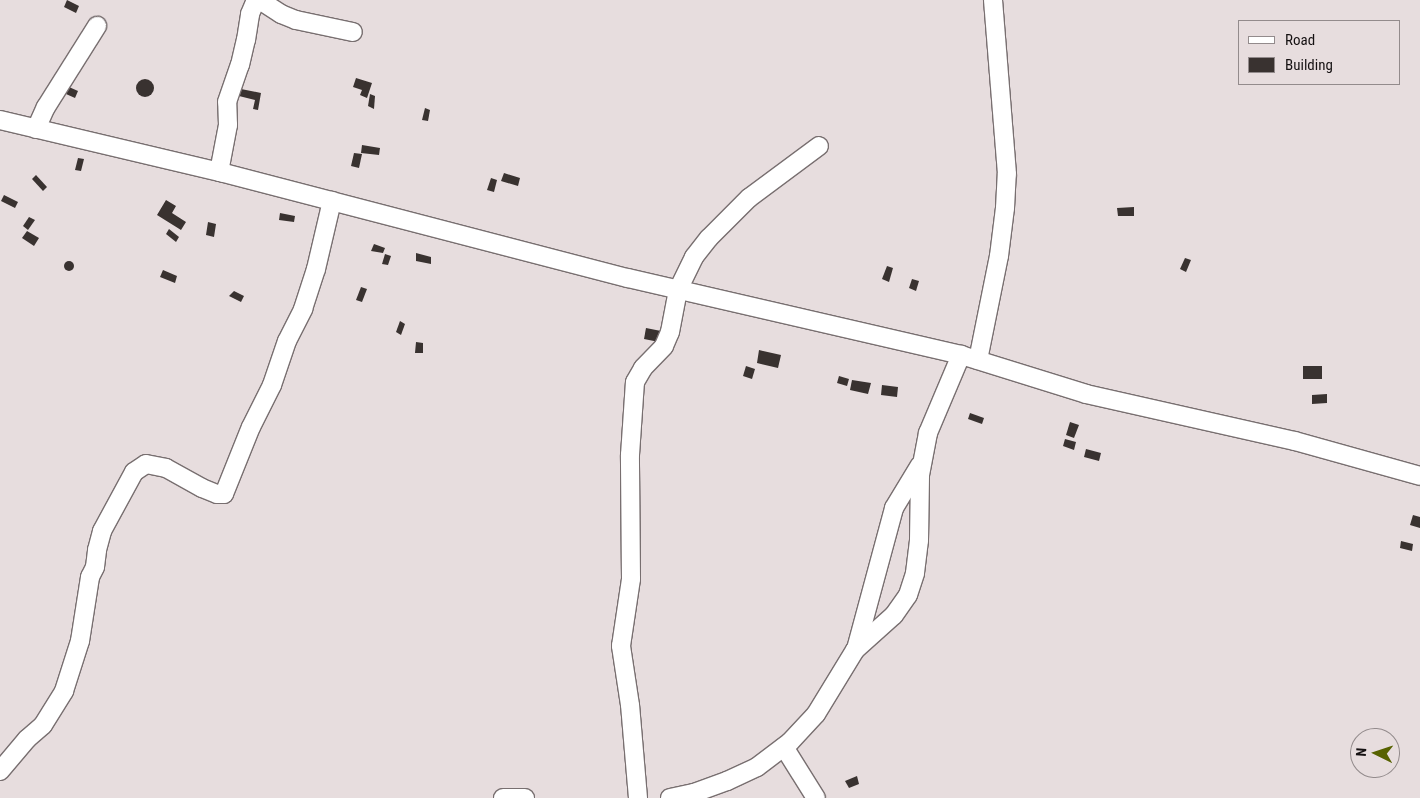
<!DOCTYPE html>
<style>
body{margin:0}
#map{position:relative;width:1420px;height:798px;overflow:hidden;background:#e7ddde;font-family:"Roboto Condensed",sans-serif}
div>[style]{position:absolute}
.building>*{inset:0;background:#393230}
.round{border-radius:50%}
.roads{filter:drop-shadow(1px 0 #786f70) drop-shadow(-1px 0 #786f70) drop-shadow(0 1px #786f70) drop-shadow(0 -1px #786f70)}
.minor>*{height:18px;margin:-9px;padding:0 9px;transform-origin:9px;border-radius:9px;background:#fff}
span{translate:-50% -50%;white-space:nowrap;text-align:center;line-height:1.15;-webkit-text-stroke:5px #e7ddde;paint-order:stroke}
.legend{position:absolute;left:1238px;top:20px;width:162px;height:65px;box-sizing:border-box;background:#e7ddde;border:1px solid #938b8c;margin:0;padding:6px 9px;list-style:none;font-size:15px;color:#151112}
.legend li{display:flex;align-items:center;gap:10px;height:25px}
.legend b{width:25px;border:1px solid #938b8c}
.north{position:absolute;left:1350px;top:728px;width:50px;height:50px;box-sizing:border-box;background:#e7ddde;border:1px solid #938b8c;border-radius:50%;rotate:274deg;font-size:14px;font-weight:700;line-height:20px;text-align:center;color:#151112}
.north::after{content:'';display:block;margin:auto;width:18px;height:22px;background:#576200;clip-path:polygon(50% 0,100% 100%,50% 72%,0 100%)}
</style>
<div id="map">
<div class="building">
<i style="clip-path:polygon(67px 0,79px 6px,76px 13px,64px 7px)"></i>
<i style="clip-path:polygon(356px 78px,372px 83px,367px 98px,360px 95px,362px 90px,353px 87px)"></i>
<i class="round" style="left:136px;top:79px;width:18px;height:18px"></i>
<i style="clip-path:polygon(69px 87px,78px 91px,75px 98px,66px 94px)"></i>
<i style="clip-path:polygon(236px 88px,261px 93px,258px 110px,253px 109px,255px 100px,235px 95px)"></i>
<i style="clip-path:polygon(370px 94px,375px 96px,374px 109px,368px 106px)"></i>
<i style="clip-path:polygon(425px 108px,430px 110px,428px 121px,422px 120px)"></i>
<i style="clip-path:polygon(362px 145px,380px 148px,379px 155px,361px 153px)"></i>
<i style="clip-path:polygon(354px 153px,362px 154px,359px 168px,351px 166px)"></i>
<i style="clip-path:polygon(78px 158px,84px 159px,81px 171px,75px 170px)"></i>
<i style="clip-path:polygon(504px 173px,520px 178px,518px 186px,501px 181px)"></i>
<i style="clip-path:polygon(36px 175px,47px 187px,43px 191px,32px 179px)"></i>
<i style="clip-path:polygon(491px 178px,497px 180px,494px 192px,487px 190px)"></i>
<i style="clip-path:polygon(4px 195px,18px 202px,15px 208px,1px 201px)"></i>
<i style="clip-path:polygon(166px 200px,176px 206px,172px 213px,186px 222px,181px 230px,157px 215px)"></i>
<i style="clip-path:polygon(1134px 207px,1134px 216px,1118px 216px,1117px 208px)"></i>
<i style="clip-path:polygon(280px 213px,295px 216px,294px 222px,279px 220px)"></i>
<i style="clip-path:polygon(29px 217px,35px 220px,28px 230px,23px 226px)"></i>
<i style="clip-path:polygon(208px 222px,216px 224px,214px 237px,206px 235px)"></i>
<i style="clip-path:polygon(169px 229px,179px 237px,176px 242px,166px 234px)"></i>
<i style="clip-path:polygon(27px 231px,39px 238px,34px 246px,22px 238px)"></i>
<i style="clip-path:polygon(374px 244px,385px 248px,383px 253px,371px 251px)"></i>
<i style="clip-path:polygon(416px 253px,431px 257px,431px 264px,416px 261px)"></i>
<i style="clip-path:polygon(385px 254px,391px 256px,388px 265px,382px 264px)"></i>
<i style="clip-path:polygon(1185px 258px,1191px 260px,1186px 272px,1180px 269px)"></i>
<i class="round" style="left:64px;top:261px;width:10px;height:10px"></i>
<i style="clip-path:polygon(887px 266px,893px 268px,889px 282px,882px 279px)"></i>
<i style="clip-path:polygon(163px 270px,177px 276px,175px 283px,160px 277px)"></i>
<i style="clip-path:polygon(912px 279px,919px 281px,916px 291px,909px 288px)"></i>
<i style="clip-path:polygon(361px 287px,367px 289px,362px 302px,356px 300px)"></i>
<i style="clip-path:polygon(234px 291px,244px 296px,241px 302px,229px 296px)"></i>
<i style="clip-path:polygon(400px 321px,405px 324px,401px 335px,396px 332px)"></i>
<i style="clip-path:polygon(646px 328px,661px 331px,659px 342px,644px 339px)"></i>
<i style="clip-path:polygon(416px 342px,423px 343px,423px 353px,415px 353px)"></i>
<i style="clip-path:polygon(759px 350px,781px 355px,778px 368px,757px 363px)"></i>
<i style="clip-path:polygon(746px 366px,755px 369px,752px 379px,743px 376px)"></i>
<i style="clip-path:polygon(1303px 366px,1322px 366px,1322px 379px,1303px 379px)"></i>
<i style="clip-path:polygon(839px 376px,849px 379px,847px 386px,837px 383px)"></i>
<i style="clip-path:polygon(852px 380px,871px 383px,868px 394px,850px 390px)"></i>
<i style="clip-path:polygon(882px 385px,898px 387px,897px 397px,881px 395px)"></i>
<i style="clip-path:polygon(1327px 394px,1327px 403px,1312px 404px,1312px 395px)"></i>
<i style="clip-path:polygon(970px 413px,984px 418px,982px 424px,968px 419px)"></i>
<i style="clip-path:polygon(1070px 422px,1079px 425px,1074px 438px,1066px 435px)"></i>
<i style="clip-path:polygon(1065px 439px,1076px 442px,1074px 450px,1063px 446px)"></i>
<i style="clip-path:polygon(1086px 449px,1101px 453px,1099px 461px,1084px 457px)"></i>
<i style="clip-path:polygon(1413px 515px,1420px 517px,1420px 528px,1410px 525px)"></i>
<i style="clip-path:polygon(1401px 541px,1413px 544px,1412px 551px,1400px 548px)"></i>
<i style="clip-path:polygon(857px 776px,859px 784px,849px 788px,845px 781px)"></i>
</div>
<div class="roads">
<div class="minor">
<i style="left:0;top:120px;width:230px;rotate:13.3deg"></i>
<i style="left:224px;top:173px;width:417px;rotate:14.6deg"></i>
<i style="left:628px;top:278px;width:342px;rotate:13deg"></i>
<i style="left:961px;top:355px;width:131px;rotate:17.3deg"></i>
<i style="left:1086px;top:394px;width:214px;rotate:12.7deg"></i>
<i style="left:1295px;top:441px;width:130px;rotate:15.6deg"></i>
<i style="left:36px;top:129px;width:24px;rotate:-66deg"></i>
<i style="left:46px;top:107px;width:96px;rotate:-57.8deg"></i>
<i style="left:219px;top:172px;width:48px;rotate:-79.2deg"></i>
<i style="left:228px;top:125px;width:23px;rotate:-92deg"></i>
<i style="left:227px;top:102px;width:39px;rotate:-71deg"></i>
<i style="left:240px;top:65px;width:26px;rotate:-77deg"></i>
<i style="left:246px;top:40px;width:26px;rotate:-81deg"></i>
<i style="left:250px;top:14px;width:13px;rotate:-67deg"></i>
<i style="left:255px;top:2px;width:6px;rotate:-9deg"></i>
<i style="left:261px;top:1px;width:24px;rotate:33deg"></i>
<i style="left:281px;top:14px;width:16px;rotate:22deg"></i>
<i style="left:296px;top:20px;width:58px;rotate:11.9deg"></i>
<i style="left:978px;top:360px;width:106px;rotate:-78.6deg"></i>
<i style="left:999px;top:256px;width:48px;rotate:-82.9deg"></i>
<i style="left:1005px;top:208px;width:34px;rotate:-87deg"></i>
<i style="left:1007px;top:174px;width:175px;rotate:-94.6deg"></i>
<i style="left:856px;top:649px;width:146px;rotate:-74.9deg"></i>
<i style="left:894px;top:508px;width:50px;rotate:-58.8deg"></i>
<i style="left:784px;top:747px;width:60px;rotate:57.9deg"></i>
<i style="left:0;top:771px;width:42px;rotate:-49.8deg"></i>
<i style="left:27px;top:739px;width:21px;rotate:-41deg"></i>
<i style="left:43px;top:725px;width:40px;rotate:-58deg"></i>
<i style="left:64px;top:691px;width:52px;rotate:-72.3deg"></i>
<i style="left:80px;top:641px;width:65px;rotate:-81.1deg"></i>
<i style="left:90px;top:577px;width:11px;rotate:-63deg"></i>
<i style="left:95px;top:567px;width:17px;rotate:-83deg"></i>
<i style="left:97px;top:550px;width:20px;rotate:-75deg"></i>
<i style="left:102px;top:531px;width:67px;rotate:-61.5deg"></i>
<i style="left:134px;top:472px;width:14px;rotate:-34deg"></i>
<i style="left:146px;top:464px;width:20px;rotate:11deg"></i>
<i style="left:166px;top:468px;width:41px;rotate:29.1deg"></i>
<i style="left:202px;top:488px;width:16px;rotate:22deg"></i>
<i style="left:217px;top:494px;width:7px"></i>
<i style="left:224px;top:494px;width:72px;rotate:-68.1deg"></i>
<i style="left:251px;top:427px;width:47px;rotate:-63.4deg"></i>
<i style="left:272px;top:385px;width:46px;rotate:-71.2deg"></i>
<i style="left:287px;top:341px;width:36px;rotate:-63deg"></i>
<i style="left:303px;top:309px;width:42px;rotate:-72deg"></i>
<i style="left:316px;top:269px;width:70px;rotate:-76.8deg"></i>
<i style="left:503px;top:798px;width:22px"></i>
<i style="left:638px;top:798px;width:93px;rotate:-94.9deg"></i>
<i style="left:630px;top:705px;width:60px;rotate:-98.7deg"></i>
<i style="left:621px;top:646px;width:68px;rotate:-81.5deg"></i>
<i style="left:631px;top:579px;width:124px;rotate:-90.5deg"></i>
<i style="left:630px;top:455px;width:73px;rotate:-86.1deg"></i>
<i style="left:635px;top:382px;width:16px;rotate:-60deg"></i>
<i style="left:643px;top:368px;width:30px;rotate:-46deg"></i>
<i style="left:664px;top:346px;width:15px;rotate:-67deg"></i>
<i style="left:670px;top:332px;width:43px;rotate:-79.2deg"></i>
<i style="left:678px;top:290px;width:37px;rotate:-64deg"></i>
<i style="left:694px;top:257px;width:24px;rotate:-52deg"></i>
<i style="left:709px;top:238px;width:57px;rotate:-45deg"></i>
<i style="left:749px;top:198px;width:87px;rotate:-36.6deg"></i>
<i style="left:670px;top:798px;width:25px;rotate:-12deg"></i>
<i style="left:694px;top:793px;width:35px;rotate:-20deg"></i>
<i style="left:727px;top:781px;width:33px;rotate:-25deg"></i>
<i style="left:757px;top:767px;width:41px;rotate:-37.1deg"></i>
<i style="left:790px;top:742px;width:38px;rotate:-47deg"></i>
<i style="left:816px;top:714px;width:75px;rotate:-58.6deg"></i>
<i style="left:855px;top:650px;width:52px;rotate:-41.9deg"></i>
<i style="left:894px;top:615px;width:24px;rotate:-55deg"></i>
<i style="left:908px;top:595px;width:23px;rotate:-72deg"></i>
<i style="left:915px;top:573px;width:33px;rotate:-83deg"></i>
<i style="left:919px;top:540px;width:65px;rotate:-89.1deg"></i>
<i style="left:920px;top:475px;width:43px;rotate:-79.2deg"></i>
<i style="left:928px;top:433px;width:85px;rotate:-67.1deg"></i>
</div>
</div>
<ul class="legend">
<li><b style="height:6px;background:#fff"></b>Road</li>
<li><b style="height:14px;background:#393230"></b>Building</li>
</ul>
<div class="north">N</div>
</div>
